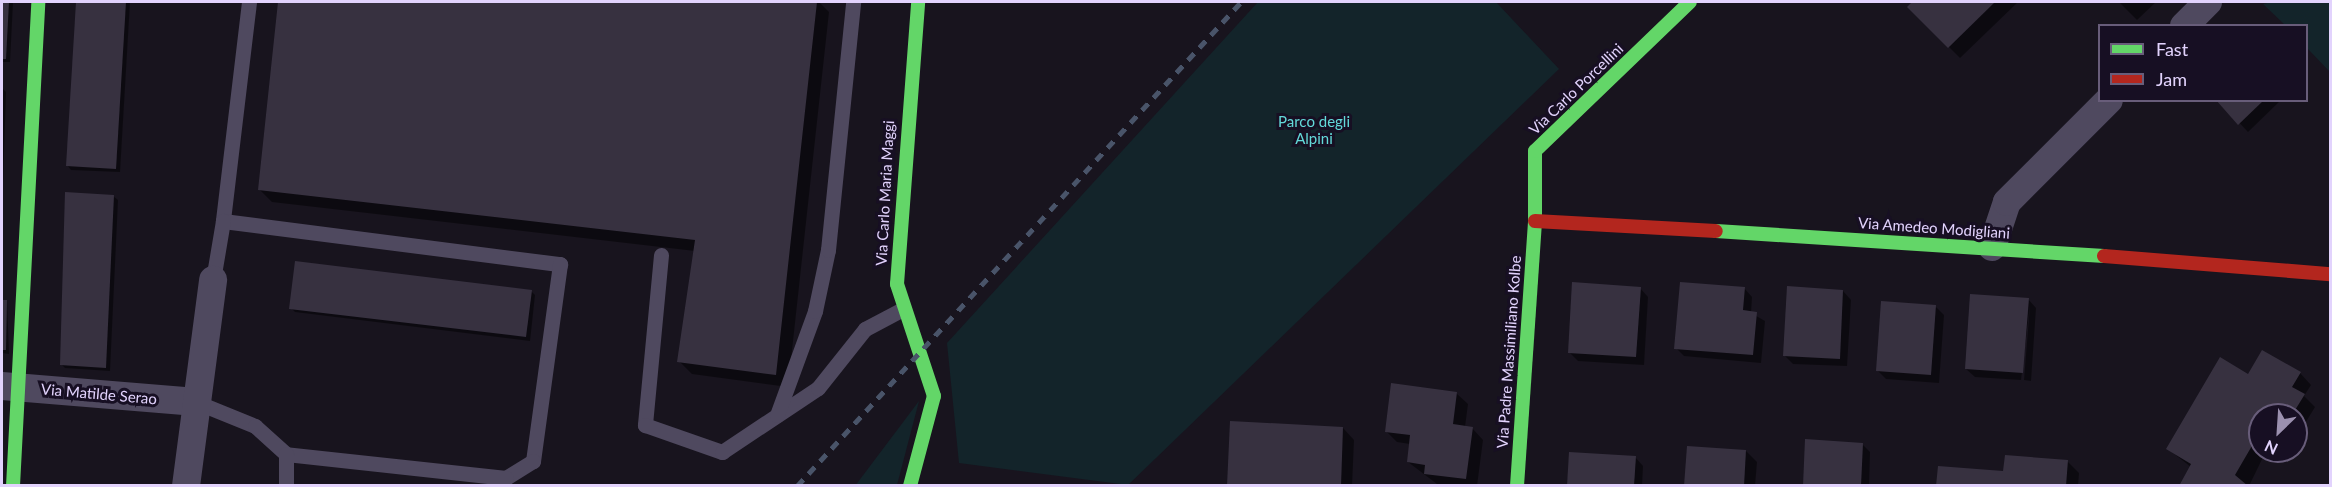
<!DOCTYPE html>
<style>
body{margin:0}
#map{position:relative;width:2332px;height:487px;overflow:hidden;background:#18141e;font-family:Lato,sans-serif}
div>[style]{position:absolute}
.green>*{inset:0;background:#13242a}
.shadow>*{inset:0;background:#0007}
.building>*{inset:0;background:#373140}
.lane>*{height:15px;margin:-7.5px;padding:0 7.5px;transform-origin:7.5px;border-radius:7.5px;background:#4f495f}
.street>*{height:28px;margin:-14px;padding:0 14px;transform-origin:14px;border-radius:14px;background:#4f495f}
.fast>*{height:14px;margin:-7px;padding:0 7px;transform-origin:7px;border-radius:7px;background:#63d668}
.jam>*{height:14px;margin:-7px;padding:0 7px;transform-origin:7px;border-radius:7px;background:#b3261e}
.rail>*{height:4.5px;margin-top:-2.25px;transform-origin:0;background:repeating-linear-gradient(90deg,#495469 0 9px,transparent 0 17px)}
span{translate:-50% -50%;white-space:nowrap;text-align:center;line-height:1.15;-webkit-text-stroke:6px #170f23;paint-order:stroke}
.street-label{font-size:15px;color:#e2d3fd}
.park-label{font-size:15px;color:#63d9d9}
.frame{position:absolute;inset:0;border:3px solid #e2d3fd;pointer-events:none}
.legend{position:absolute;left:2098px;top:24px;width:210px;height:78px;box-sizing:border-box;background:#170f23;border:2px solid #685d7a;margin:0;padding:8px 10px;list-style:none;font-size:18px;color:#e2d3fd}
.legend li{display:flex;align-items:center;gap:12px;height:30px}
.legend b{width:30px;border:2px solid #685d7a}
.north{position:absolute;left:2248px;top:403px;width:60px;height:60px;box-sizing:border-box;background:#170f23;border:2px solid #685d7a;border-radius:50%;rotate:205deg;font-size:16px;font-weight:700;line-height:24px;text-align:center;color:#e2d3fd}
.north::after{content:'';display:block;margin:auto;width:21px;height:27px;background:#9b90af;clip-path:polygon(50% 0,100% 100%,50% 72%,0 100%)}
</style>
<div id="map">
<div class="green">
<i style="clip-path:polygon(1258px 2px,1496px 2px,1559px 69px,1128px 485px,959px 463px,947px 343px)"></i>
<i style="clip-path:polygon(2272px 2px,2330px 2px,2330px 72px,2307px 48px,2306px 26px,2285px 25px,2263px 4px)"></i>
<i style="clip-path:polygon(919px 401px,897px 485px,855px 486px)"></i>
</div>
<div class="shadow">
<i style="clip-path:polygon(2px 2px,13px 2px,10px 62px,2px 62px)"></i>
<i style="clip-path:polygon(77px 2px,130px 2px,120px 172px,71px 170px,67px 165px)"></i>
<i style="clip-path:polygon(280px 2px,819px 2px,829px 12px,788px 387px,692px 374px,679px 361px,695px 251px,272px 202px,259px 189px)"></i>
<i style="clip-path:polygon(1914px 2px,2018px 2px,1960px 58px,1909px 7px)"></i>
<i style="clip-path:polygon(2119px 2px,2156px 2px,2137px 20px)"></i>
<i style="clip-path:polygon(2px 88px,6px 92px,2px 213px)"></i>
<i style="clip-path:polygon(2218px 100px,2281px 100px,2248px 132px)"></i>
<i style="clip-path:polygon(113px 196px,118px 200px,110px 371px,65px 368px,61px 364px)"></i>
<i style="clip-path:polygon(1640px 288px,1648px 297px,1644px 365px,1578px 361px,1569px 352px)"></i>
<i style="clip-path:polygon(1744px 288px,1752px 297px,1751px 313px,1765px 321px,1761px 363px,1684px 356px,1676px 348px)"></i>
<i style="clip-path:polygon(531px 291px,535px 295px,530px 341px,295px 312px,291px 308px)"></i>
<i style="clip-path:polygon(1843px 291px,1851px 300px,1847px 366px,1793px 364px,1784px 355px)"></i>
<i style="clip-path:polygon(2028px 299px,2036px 308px,2031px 381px,2024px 380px,2030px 305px,2021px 380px,1975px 377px,1966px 369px)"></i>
<i style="clip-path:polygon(2px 301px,7px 301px,9px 354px,2px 353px)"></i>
<i style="clip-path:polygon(1936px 307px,1944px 315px,1939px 383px,1886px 379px,1878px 371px)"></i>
<i style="clip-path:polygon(2300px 373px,2311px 385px,2304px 396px,2315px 407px,2301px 430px,2296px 427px,2296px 415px,2260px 415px,2260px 451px,2266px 451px,2249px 486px,2180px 486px,2191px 467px,2168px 449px,2249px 376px)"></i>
<i style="clip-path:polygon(1456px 393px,1468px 404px,1465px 427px,1472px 428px,1483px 440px,1477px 486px,1437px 484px,1408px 462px,1410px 444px,1397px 442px,1386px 431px)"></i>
<i style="clip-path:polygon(1343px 428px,1354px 440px,1352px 486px,1228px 486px)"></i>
<i style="clip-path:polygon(1862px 444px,1870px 452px,1869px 486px,1805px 486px)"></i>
<i style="clip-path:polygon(1746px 451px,1757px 462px,1755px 486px,1685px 486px)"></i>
<i style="clip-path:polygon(1635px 457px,1643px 466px,1642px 486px,1568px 486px)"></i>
<i style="clip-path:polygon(2068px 462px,2079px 473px,2078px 486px,1938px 486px)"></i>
</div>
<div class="building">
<i style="clip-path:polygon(2px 2px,9px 2px,6px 59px,2px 59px)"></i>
<i style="clip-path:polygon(76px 2px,126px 2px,116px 169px,66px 166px)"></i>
<i style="clip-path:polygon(278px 2px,817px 2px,776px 375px,677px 362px,695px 240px,258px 190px)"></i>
<i style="clip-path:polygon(1912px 2px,1995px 2px,1948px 48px,1907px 7px)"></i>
<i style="clip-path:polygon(2216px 100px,2264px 100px,2238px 125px)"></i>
<i style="clip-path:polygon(65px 192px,114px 195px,106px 368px,60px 365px)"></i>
<i style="clip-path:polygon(295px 261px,532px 290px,526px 337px,289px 309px)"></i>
<i style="clip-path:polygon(1572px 282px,1641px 287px,1636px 357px,1568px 353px)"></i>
<i style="clip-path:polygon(1680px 282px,1745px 287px,1743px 310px,1757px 312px,1753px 355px,1674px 349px)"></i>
<i style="clip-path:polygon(1787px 286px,1843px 290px,1840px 359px,1783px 356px)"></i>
<i style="clip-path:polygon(1970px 294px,2029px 298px,2023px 373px,1965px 369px)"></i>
<i style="clip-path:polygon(2px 300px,7px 300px,6px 350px,2px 350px)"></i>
<i style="clip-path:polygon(1881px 301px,1936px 305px,1931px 375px,1876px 371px)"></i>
<i style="clip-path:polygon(2262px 350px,2301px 372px,2292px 387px,2305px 394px,2292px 415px,2273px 410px,2270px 415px,2260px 415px,2260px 432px,2235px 475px,2248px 486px,2179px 486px,2191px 464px,2166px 449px,2220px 357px,2248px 374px)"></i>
<i style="clip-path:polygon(1391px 383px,1457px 392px,1453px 424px,1473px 427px,1466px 479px,1424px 474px,1425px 465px,1407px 462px,1410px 435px,1385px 432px)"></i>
<i style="clip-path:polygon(1230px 421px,1343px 427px,1341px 486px,1227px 486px)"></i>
<i style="clip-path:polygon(1805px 439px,1863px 443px,1861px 486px,1803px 486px)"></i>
<i style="clip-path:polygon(1687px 446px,1746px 450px,1744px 486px,1684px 486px)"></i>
<i style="clip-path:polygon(1569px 452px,1636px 456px,1634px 486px,1567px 486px)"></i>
<i style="clip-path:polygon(2005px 455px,2068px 460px,2066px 486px,1936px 486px,1938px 466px,2003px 471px)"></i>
</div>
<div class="lane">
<i style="left:249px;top:2px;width:221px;rotate:96.8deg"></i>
<i style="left:223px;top:221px;width:340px;rotate:7.3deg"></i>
<i style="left:560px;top:264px;width:199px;rotate:97.8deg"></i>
<i style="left:533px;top:461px;width:32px;rotate:148deg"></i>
<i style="left:506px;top:478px;width:221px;rotate:-173.8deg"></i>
<i style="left:661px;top:255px;width:171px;rotate:95.4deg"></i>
<i style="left:645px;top:425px;width:82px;rotate:19.3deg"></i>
<i style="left:722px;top:452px;width:115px;rotate:-33.7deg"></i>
<i style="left:818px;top:388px;width:75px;rotate:-51.5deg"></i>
<i style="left:865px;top:329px;width:43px;rotate:-27.8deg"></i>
<i style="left:213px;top:280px;width:60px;rotate:-80.4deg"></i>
<i style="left:196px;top:402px;width:64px;rotate:22.1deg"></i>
<i style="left:255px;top:426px;width:42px;rotate:42.1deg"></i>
<i style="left:286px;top:454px;width:32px;rotate:90deg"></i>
<i style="left:777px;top:415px;width:111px;rotate:-69.9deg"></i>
<i style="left:815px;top:311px;width:62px;rotate:-78deg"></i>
<i style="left:828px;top:250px;width:249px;rotate:-84.2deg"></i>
</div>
<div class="street">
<i style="left:2184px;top:26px;width:34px;rotate:-45deg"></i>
<i style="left:1992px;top:247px;width:47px;rotate:-71.6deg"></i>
<i style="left:2007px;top:202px;width:144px;rotate:-45deg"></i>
<i style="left:2px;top:386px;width:195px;rotate:4.7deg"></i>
<i style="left:186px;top:486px;width:208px;rotate:-82.5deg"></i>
</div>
<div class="fast">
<i style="left:1716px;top:231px;width:389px;rotate:3.7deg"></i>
<i style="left:13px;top:486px;width:485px;rotate:-87deg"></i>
<i style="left:910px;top:486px;width:93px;rotate:-75.1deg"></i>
<i style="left:934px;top:396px;width:118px;rotate:-108.3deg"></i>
<i style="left:897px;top:284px;width:283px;rotate:-85.7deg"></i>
<i style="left:1517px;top:486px;width:266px;rotate:-86.1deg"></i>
<i style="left:1535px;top:221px;width:70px;rotate:-90deg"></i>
<i style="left:1535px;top:151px;width:215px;rotate:-43.9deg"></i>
</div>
<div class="jam">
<i style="left:1535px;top:221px;width:181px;rotate:3.2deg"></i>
<i style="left:2104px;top:256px;width:227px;rotate:4.6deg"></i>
</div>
<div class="rail">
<i style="left:797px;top:486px;width:657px;rotate:-47.47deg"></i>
</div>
<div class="street-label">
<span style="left:1576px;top:89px;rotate:-44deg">Via Carlo Porcellini</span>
<span style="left:885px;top:193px;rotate:-87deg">Via Carlo Maria Maggi</span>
<span style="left:1934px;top:228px;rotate:4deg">Via Amedeo Modigliani</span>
<span style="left:1509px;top:352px;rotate:-86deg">Via Padre Massimiliano Kolbe</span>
<span style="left:99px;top:394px;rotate:5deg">Via Matilde Serao</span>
</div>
<div class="park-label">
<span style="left:1314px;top:130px">Parco degli<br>Alpini</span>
</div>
<div class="frame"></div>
<ul class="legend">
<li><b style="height:8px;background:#63d668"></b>Fast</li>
<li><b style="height:8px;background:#b3261e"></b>Jam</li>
</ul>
<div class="north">N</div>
</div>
